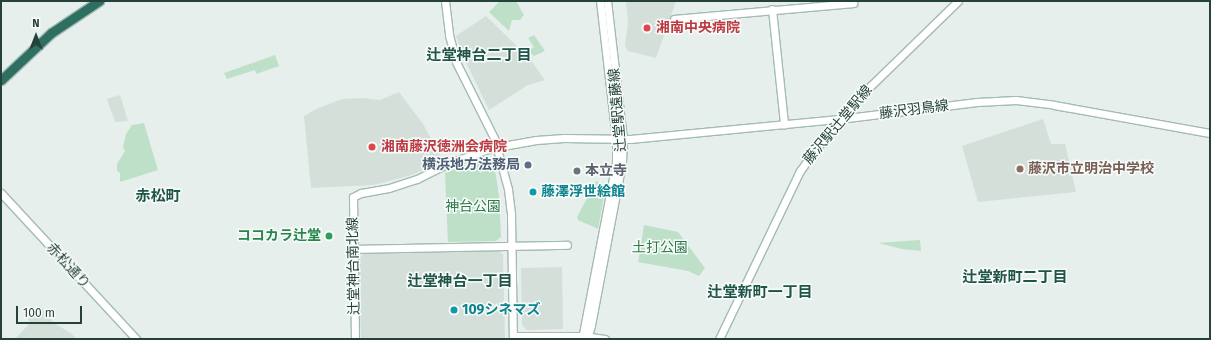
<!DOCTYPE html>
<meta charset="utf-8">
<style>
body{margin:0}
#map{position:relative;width:1211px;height:340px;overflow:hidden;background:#e6efeb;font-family:"Fira Sans","Noto Sans JP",sans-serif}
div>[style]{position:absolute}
.built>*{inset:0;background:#d4dfda}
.green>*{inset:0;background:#bfe0c8}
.roads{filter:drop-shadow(1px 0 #a4bbb3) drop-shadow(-1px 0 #a4bbb3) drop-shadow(0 1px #a4bbb3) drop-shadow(0 -1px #a4bbb3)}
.secondary>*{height:7px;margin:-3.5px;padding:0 3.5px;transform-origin:3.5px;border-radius:3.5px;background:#fff}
.highway>*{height:9px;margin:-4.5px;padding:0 4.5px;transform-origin:4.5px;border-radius:4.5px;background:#2f6f62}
.dots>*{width:11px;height:11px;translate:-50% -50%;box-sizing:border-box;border:2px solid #f7fbf9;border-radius:50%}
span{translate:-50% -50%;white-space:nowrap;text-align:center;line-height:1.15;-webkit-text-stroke:3px #f7fbf9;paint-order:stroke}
.health-label{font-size:14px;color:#be3a42;font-weight:700}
.left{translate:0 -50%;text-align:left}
.street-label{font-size:14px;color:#24423a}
.service-label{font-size:14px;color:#4e5e75;font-weight:700}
.right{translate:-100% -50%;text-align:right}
.education-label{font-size:14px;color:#785e54;font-weight:700}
.worship-label{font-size:14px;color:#5b616d;font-weight:700}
.culture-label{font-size:14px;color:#0d838f;font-weight:700}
.park-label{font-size:14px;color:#2d7a4b}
.leisure-label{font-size:14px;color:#27864d;font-weight:700}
.neighbourhood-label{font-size:15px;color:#1f5548;font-weight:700}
.frame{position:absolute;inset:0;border:2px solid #24423a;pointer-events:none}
.north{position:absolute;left:16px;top:16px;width:40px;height:40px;-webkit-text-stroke:3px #f7fbf9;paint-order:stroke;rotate:0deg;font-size:11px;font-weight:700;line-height:16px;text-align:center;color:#24423a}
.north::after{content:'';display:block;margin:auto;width:14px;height:18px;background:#24423a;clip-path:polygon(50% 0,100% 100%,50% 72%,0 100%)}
.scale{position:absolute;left:16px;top:306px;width:66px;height:18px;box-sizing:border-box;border:2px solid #24423a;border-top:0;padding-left:5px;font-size:12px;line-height:14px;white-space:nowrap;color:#24423a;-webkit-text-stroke:3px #f7fbf9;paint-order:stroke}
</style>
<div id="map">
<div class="built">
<i style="clip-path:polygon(626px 1px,676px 1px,656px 58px,628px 51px,625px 46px,628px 23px)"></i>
<i style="clip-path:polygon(486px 16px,530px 59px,545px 80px,528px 85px,489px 110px,464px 58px,456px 36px)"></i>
<i style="clip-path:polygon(399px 92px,423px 124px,443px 160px,412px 175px,374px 185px,311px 188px,304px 116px,316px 109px,342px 99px,363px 98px,380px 100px)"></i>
<i style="clip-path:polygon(120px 95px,128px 121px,115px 122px,107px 99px)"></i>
<i style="clip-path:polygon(1043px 119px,1051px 144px,1065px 144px,1076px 192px,978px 202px,962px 146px)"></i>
<i style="clip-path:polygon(500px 251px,503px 255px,505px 339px,361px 339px,359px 258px,363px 254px)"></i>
<i style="clip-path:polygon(562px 267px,563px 329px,527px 330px,522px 325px,521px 268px)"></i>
<i style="clip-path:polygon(40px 306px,54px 323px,72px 334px,76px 339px,15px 339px,30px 323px,26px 315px)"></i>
</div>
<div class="green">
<i style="clip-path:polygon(500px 1px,516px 1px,524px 15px,520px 20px,512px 20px,509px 31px,489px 12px)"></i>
<i style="clip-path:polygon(534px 35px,545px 51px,534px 56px,528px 51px,534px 47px,528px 38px)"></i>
<i style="clip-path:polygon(275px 55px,279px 66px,256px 74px,255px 70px,227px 79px,224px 73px)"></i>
<i style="clip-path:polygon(144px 123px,158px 170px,120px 182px,120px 173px,117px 171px,117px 164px,125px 151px,123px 147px,126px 134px,132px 125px)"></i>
<i style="clip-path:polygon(481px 159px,490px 159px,495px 170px,499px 196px,501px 237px,496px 241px,448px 242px,445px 173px)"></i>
<i style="clip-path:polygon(596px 181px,606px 185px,598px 229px,578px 220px,577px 217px)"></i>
<i style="clip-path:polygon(644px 225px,678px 232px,705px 268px,699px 276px,688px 271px,638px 262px)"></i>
<i style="clip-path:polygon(920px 240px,921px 251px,902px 249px,878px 243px)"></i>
</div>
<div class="roads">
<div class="secondary">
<i style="left:445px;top:1px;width:34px;rotate:83deg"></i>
<i style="left:449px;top:35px;width:28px;rotate:75deg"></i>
<i style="left:456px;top:62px;width:85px;rotate:63.4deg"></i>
<i style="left:494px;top:138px;width:53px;rotate:74.6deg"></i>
<i style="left:508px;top:189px;width:26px;rotate:83deg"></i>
<i style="left:511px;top:215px;width:124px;rotate:89.1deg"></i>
<i style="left:772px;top:9px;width:116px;rotate:84deg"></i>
<i style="left:674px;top:19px;width:180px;rotate:-5.1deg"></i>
<i style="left:1px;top:193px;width:199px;rotate:47.2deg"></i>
<i style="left:353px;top:249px;width:214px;rotate:-1.1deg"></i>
<i style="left:513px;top:336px;width:70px"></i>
<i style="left:583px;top:336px;width:22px;rotate:8deg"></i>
<i style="left:355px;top:339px;width:142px;rotate:-90.8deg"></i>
<i style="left:353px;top:197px;width:9px;rotate:-27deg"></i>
<i style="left:361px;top:193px;width:28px;rotate:-10deg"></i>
<i style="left:389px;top:188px;width:29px;rotate:-18deg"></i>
<i style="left:417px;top:179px;width:34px;rotate:-27deg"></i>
<i style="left:447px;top:164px;width:47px;rotate:-20deg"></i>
<i style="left:491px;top:148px;width:46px;rotate:-10.1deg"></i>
<i style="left:536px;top:140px;width:28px;rotate:-4deg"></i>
<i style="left:564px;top:138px;width:66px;rotate:0.9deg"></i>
<i style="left:630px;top:139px;width:210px;rotate:-5.5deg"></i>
<i style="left:839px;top:119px;width:139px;rotate:-7deg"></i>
<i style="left:977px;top:102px;width:39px;rotate:-3deg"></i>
<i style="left:1016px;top:100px;width:38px;rotate:7deg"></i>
<i style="left:1054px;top:105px;width:158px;rotate:10.2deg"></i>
<i style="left:582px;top:339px;width:179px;rotate:-79.1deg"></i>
<i style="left:616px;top:163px;width:24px;rotate:-90deg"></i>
<i style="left:616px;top:139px;width:139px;rotate:-96.6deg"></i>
<i style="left:587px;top:339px;width:15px;rotate:-74deg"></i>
<i style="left:591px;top:325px;width:165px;rotate:-79.2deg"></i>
<i style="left:622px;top:163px;width:24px;rotate:-88deg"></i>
<i style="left:623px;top:139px;width:139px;rotate:-96.6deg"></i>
<i style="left:719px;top:339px;width:187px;rotate:-64.3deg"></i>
<i style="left:800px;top:171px;width:19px;rotate:-55deg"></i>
<i style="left:811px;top:155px;width:68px;rotate:-50.9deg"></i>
<i style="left:854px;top:102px;width:145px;rotate:-44.2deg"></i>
</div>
<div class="highway">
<i style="left:1px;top:80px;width:69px;rotate:-43.2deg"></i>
<i style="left:51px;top:33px;width:58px;rotate:-33.7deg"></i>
</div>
</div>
<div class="dots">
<i style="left:647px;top:28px;background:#e0444e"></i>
<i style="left:372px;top:147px;background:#e0444e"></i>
<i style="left:528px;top:165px;background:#5c6f8a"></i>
<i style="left:1020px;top:169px;background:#8d6e63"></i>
<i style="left:577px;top:171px;background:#6b7280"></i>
<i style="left:533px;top:192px;background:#0f9aa8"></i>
<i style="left:329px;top:236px;background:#2e9e5b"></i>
<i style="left:454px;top:310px;background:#0f9aa8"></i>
</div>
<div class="health-label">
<span class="left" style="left:656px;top:28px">湘南中央病院</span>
<span class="left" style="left:381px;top:147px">湘南藤沢徳洲会病院</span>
</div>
<div class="street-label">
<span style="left:618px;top:110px;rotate:-95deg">辻堂駅遠藤線</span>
<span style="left:914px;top:110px;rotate:-7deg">藤沢羽鳥線</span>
<span style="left:838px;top:125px;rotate:-50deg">藤沢駅辻堂駅線</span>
<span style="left:68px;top:266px;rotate:47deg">赤松通り</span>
<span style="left:354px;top:266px;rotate:-91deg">辻堂神台南北線</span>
</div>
<div class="service-label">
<span class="right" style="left:520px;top:165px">横浜地方法務局</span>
</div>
<div class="education-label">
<span class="left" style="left:1028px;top:169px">藤沢市立明治中学校</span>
</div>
<div class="worship-label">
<span class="left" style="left:585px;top:171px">本立寺</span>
</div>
<div class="culture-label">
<span class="left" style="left:541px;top:192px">藤澤浮世絵館</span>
<span class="left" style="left:462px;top:310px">109シネマズ</span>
</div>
<div class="park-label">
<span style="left:473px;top:207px">神台公園</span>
<span style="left:660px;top:248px">土打公園</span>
</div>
<div class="leisure-label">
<span class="right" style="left:321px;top:236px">ココカラ辻堂</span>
</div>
<div class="neighbourhood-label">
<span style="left:479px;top:56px">辻堂神台二丁目</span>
<span style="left:158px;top:197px">赤松町</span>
<span style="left:1015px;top:278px">辻堂新町二丁目</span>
<span style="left:460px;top:282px">辻堂神台一丁目</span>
<span style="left:760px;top:293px">辻堂新町一丁目</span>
</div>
<div class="frame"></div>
<div class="north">N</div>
<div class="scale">100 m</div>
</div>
